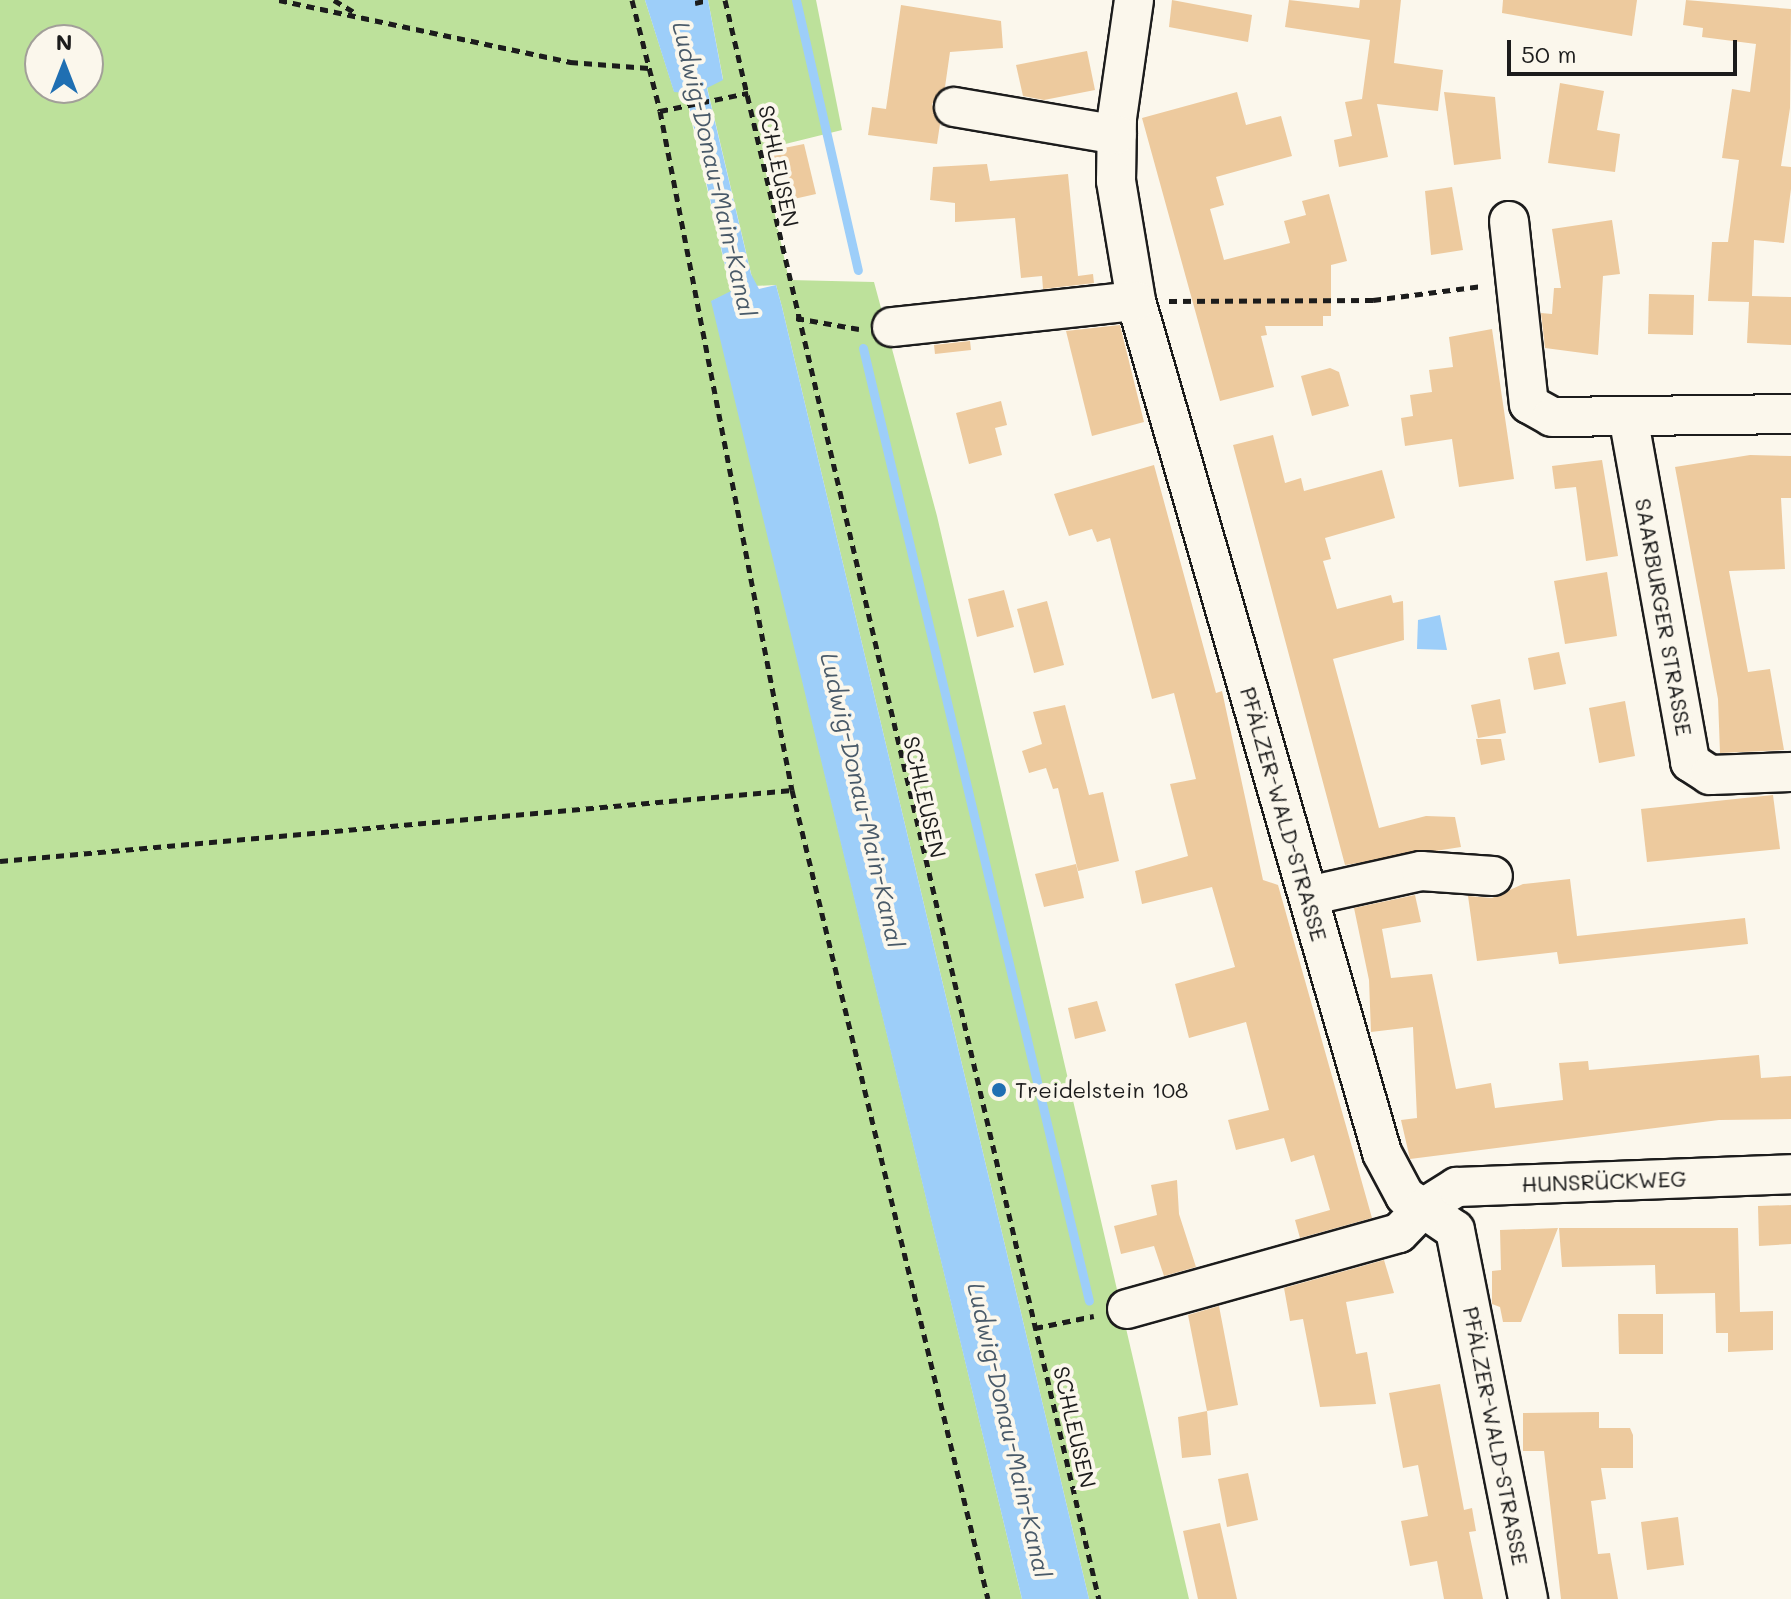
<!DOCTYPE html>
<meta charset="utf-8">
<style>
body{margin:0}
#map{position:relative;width:1791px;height:1599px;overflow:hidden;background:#fbf7ec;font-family:Mali,sans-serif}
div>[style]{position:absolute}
.green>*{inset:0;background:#bde19b}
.water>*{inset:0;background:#9dcef9}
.stream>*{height:9px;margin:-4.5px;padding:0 4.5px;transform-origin:4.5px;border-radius:4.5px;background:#9dcef9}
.building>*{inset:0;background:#edca9e}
.path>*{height:5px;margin-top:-2.5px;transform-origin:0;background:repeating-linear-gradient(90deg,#1c1c1c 0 8px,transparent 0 14px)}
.roads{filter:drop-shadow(2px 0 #1c1c1c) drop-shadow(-2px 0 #1c1c1c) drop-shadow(0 2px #1c1c1c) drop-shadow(0 -2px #1c1c1c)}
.minor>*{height:38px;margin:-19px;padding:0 19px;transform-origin:19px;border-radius:19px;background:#fbf7ec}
.dots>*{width:22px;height:22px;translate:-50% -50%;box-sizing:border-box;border:4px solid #fbf7ec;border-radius:50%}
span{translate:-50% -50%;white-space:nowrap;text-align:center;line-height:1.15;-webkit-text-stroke:8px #fbf7ec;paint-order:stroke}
.street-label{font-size:22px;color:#1c1c1c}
.poi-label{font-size:22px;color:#1c1c1c}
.left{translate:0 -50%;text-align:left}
.water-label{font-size:24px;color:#495a69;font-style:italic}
.north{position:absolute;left:24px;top:24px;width:80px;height:80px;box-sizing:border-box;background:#fbf7ec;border:2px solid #a29f99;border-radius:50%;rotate:0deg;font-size:22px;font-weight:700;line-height:32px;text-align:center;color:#1c1c1c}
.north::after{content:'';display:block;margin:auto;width:28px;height:36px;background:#1f6fb2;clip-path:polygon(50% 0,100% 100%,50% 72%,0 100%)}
.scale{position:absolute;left:1507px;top:40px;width:230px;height:36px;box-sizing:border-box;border:4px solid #1c1c1c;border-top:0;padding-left:10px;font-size:24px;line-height:28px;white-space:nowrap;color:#1c1c1c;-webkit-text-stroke:6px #fbf7ec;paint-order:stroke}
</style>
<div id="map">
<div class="green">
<i style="clip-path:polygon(evenodd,0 0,645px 0,674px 91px,685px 93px,731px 292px,712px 301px,1022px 1599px,0 1599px,0 0,40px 40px,88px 40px,88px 88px,40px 88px,40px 40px)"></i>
<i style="clip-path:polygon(708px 0,816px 0,842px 130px,761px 150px,789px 280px,874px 282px,937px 516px,1189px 1599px,1089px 1599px,782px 307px,776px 285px,754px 286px,707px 87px,723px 79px)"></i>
</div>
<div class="water">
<i style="clip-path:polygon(645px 0,708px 0,723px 80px,707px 88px,751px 274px,759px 289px,776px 285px,782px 307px,1089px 1599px,1022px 1599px,711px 301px,731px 291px,686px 93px,674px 92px)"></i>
<i style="clip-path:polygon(1440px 615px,1447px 650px,1417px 649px,1418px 620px)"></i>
</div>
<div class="stream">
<i style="left:796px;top:0;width:277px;rotate:77.1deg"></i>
<i style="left:863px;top:348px;width:979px;rotate:76.66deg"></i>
</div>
<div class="building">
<i style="clip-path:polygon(1172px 0,1252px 15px,1248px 42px,1169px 27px)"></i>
<i style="clip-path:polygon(1289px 0,1359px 8px,1360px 0,1401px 0,1394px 63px,1443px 70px,1438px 111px,1377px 104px,1388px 157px,1339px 167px,1334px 140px,1352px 136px,1345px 102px,1362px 99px,1370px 40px,1285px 27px)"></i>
<i style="clip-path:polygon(1503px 0,1637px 0,1632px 36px,1502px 13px)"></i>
<i style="clip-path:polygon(1686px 0,1791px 9px,1790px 108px,1781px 166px,1791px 167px,1791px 189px,1784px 243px,1754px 240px,1752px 296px,1791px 297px,1791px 345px,1747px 343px,1749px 302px,1708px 301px,1712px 242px,1728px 242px,1739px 160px,1722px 158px,1732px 89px,1750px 92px,1756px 44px,1702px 37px,1703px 28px,1683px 25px)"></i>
<i style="clip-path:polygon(901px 5px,1001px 21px,1003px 48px,950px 52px,945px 87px,932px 104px,940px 124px,937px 144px,868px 135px,872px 107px,886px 109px)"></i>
<i style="clip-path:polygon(1087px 51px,1095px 90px,1044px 100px,1023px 96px,1016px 65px)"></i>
<i style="clip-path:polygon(1560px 83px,1604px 91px,1597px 130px,1620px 134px,1615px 172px,1548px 163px)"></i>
<i style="clip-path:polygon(1237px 92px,1246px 125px,1281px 116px,1292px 156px,1216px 177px,1224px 205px,1210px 209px,1224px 260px,1290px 243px,1284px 221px,1306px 215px,1302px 201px,1329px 194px,1347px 261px,1331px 265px,1331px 316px,1323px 316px,1323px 326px,1265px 326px,1267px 335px,1261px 336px,1274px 387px,1220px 401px,1142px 118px)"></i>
<i style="clip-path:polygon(1444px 92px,1495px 97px,1501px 159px,1454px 165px)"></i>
<i style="clip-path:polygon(804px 144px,816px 194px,776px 203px,764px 152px)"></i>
<i style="clip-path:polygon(987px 164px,990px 181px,1068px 174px,1078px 276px,1093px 274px,1094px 283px,1043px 289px,1042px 276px,1021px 278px,1015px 218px,955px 222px,955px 203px,930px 200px,933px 167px)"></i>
<i style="clip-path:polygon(1452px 187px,1463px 250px,1431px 255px,1425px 191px)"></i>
<i style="clip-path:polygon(1612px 220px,1620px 274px,1603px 276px,1598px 355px,1545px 348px,1541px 313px,1552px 314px,1554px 288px,1561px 288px,1552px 229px)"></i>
<i style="clip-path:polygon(1649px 294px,1694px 295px,1693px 335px,1648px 334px)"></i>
<i style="clip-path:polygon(1120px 325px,1144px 422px,1092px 436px,1066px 331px)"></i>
<i style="clip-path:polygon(1492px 329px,1514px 479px,1459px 487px,1452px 439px,1405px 446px,1401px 418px,1413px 416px,1410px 395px,1432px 392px,1429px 370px,1453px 367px,1449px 337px)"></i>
<i style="clip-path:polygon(970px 341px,971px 350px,935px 354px,934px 345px)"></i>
<i style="clip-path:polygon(1330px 368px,1339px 372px,1349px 406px,1312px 416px,1301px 376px)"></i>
<i style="clip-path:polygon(1001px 401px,1007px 425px,995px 428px,1002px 455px,969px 464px,956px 413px)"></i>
<i style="clip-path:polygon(1273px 435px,1285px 483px,1301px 478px,1304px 491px,1382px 470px,1395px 518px,1325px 538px,1331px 559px,1323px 561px,1337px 609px,1391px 595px,1393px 603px,1403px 601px,1404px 640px,1333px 659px,1379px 828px,1426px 816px,1455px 817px,1461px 847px,1345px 865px,1233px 445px)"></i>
<i style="clip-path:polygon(1750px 455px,1791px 456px,1791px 498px,1781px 498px,1785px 569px,1729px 571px,1748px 672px,1770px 669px,1784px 750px,1720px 753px,1718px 699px,1675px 467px)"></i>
<i style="clip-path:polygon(1602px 460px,1618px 556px,1586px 561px,1576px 487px,1555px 489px,1552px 466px)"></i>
<i style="clip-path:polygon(1154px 465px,1216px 693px,1222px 691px,1263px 880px,1278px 885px,1372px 1218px,1300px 1238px,1295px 1220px,1330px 1210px,1314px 1155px,1291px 1162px,1284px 1138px,1236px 1150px,1228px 1120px,1269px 1110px,1246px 1022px,1189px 1038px,1175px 984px,1235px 967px,1212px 887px,1142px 904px,1135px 871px,1188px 856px,1170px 784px,1196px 779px,1174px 693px,1152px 699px,1110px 538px,1097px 542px,1092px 529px,1069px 536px,1054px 494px)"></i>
<i style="clip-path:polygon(1607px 572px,1617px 636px,1565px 644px,1554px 581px)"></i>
<i style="clip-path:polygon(1004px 590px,1014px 627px,977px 637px,968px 599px)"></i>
<i style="clip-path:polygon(1047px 601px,1064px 665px,1034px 673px,1017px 609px)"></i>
<i style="clip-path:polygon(1559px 652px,1566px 684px,1534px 690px,1528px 658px)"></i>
<i style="clip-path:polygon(1500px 699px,1506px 733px,1478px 738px,1471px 705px)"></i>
<i style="clip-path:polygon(1625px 701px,1635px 756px,1599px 763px,1589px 708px)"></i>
<i style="clip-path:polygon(1065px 705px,1089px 795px,1103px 792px,1119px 861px,1078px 871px,1058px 788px,1053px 789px,1046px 768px,1029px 773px,1022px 751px,1042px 744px,1033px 712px)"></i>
<i style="clip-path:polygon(1476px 739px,1501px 739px,1505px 760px,1481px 765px)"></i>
<i style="clip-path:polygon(1773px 795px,1780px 849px,1647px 862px,1641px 809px)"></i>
<i style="clip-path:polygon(1076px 864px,1084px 898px,1044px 907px,1035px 874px)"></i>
<i style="clip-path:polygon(1570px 879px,1577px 936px,1745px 918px,1748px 944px,1559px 964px,1557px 952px,1477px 961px,1468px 896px,1492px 898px,1523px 884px)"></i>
<i style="clip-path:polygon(1415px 895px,1421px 922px,1382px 929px,1391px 978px,1432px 974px,1456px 1089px,1491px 1083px,1495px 1108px,1563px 1100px,1559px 1063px,1588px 1061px,1589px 1070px,1759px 1055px,1761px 1078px,1791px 1076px,1791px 1119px,1719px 1120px,1410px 1159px,1401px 1120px,1417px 1118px,1413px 1027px,1371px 1032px,1369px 980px,1354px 908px)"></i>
<i style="clip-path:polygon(1097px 1001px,1106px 1031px,1075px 1039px,1068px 1008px)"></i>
<i style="clip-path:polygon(1177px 1180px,1179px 1214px,1196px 1267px,1164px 1276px,1154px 1246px,1121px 1254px,1114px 1226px,1157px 1215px,1151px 1185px)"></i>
<i style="clip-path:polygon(1791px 1205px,1791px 1244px,1759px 1246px,1758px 1206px)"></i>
<i style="clip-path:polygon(1558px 1228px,1521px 1322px,1503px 1322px,1500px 1307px,1492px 1304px,1492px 1271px,1501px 1270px,1500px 1230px)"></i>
<i style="clip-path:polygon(1559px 1228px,1738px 1228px,1740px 1312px,1773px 1311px,1773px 1350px,1728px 1352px,1728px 1333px,1716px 1333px,1715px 1293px,1656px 1294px,1655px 1265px,1562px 1267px)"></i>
<i style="clip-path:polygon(1384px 1260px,1394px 1293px,1346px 1302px,1356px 1354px,1367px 1352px,1376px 1404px,1320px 1407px,1303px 1319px,1290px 1321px,1284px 1288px)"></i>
<i style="clip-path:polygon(1219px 1306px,1238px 1405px,1207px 1411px,1211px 1455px,1182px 1458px,1178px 1417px,1207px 1411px,1188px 1315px)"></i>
<i style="clip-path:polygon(1618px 1314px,1663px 1314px,1663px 1354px,1619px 1354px)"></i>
<i style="clip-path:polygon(1440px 1384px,1464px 1510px,1472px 1508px,1476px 1531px,1469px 1532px,1483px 1599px,1444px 1599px,1437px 1561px,1410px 1566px,1401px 1521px,1428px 1516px,1418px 1465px,1403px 1468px,1389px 1393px)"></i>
<i style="clip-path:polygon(1599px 1412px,1599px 1428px,1630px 1428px,1633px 1435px,1633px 1468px,1601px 1468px,1606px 1499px,1591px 1501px,1598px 1554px,1610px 1553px,1618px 1599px,1561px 1599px,1544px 1451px,1523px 1451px,1523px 1413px)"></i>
<i style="clip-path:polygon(1248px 1473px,1258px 1520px,1227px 1527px,1218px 1479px)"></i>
<i style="clip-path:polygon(1678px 1517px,1684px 1565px,1647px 1570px,1641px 1522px)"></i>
<i style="clip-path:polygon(1220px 1523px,1237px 1599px,1198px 1599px,1183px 1531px)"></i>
</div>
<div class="path">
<i style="left:279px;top:0;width:298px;rotate:12deg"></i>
<i style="left:570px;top:62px;width:79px;rotate:4.3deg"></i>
<i style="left:334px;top:0;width:27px;rotate:31deg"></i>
<i style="left:632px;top:0;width:114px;rotate:75.8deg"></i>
<i style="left:660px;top:111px;width:692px;rotate:79deg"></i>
<i style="left:792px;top:790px;width:832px;rotate:76.38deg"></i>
<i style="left:725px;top:0;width:1642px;rotate:76.84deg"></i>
<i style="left:695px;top:3px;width:13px;rotate:-13deg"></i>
<i style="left:660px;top:111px;width:90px;rotate:-11.6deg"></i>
<i style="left:1169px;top:301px;width:204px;rotate:-0.3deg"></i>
<i style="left:1373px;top:300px;width:110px;rotate:-7.3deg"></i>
<i style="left:796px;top:318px;width:64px;rotate:9.9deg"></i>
<i style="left:0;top:861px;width:795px;rotate:-5.12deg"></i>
<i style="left:1035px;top:1328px;width:60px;rotate:-11.5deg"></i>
</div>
<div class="roads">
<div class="minor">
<i style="left:1134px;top:0;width:119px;rotate:98.2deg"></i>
<i style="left:1117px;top:118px;width:63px;rotate:90.9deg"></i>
<i style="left:1116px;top:181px;width:122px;rotate:80.5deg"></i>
<i style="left:1136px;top:301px;width:887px;rotate:73.89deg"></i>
<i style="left:1382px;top:1153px;width:49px;rotate:61.9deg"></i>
<i style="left:1405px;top:1196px;width:60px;rotate:34.2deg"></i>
<i style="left:1455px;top:1230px;width:376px;rotate:78.8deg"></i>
<i style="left:954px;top:107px;width:165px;rotate:9.7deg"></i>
<i style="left:1509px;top:221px;width:184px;rotate:83.8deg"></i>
<i style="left:1529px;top:404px;width:26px;rotate:29deg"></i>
<i style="left:1552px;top:417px;width:239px;rotate:-0.7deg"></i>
<i style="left:892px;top:327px;width:245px;rotate:-6.1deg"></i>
<i style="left:1628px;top:416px;width:352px;rotate:79.8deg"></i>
<i style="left:1690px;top:762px;width:24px;rotate:33deg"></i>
<i style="left:1710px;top:775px;width:81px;rotate:-2.1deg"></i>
<i style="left:1308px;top:896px;width:116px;rotate:-12.5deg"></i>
<i style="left:1421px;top:871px;width:72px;rotate:4deg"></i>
<i style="left:1127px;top:1309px;width:282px;rotate:-15.6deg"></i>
<i style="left:1399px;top:1233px;width:35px;rotate:-46deg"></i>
<i style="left:1423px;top:1208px;width:40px;rotate:-32deg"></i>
<i style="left:1457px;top:1187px;width:334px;rotate:-2.2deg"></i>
</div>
</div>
<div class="dots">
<i style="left:999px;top:1090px;background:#1f6fb2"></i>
</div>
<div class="street-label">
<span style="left:779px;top:166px;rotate:78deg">SCHLEUSEN</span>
<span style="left:1664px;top:617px;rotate:80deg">SAARBURGER STRASSE</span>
<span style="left:925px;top:797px;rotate:77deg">SCHLEUSEN</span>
<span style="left:1284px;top:814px;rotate:74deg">PFÄLZER-WALD-STRASSE</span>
<span style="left:1604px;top:1181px;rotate:-2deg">HUNSRÜCKWEG</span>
<span style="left:1075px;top:1427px;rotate:77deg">SCHLEUSEN</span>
<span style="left:1496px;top:1436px;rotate:79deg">PFÄLZER-WALD-STRASSE</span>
</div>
<div class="poi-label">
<span class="left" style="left:1015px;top:1090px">Treidelstein 108</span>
</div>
<div class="water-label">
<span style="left:715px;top:169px;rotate:77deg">Ludwig-Donau-Main-Kanal</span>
<span style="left:863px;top:800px;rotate:77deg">Ludwig-Donau-Main-Kanal</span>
<span style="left:1010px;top:1430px;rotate:77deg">Ludwig-Donau-Main-Kanal</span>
</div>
<div class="north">N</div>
<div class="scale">50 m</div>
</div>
